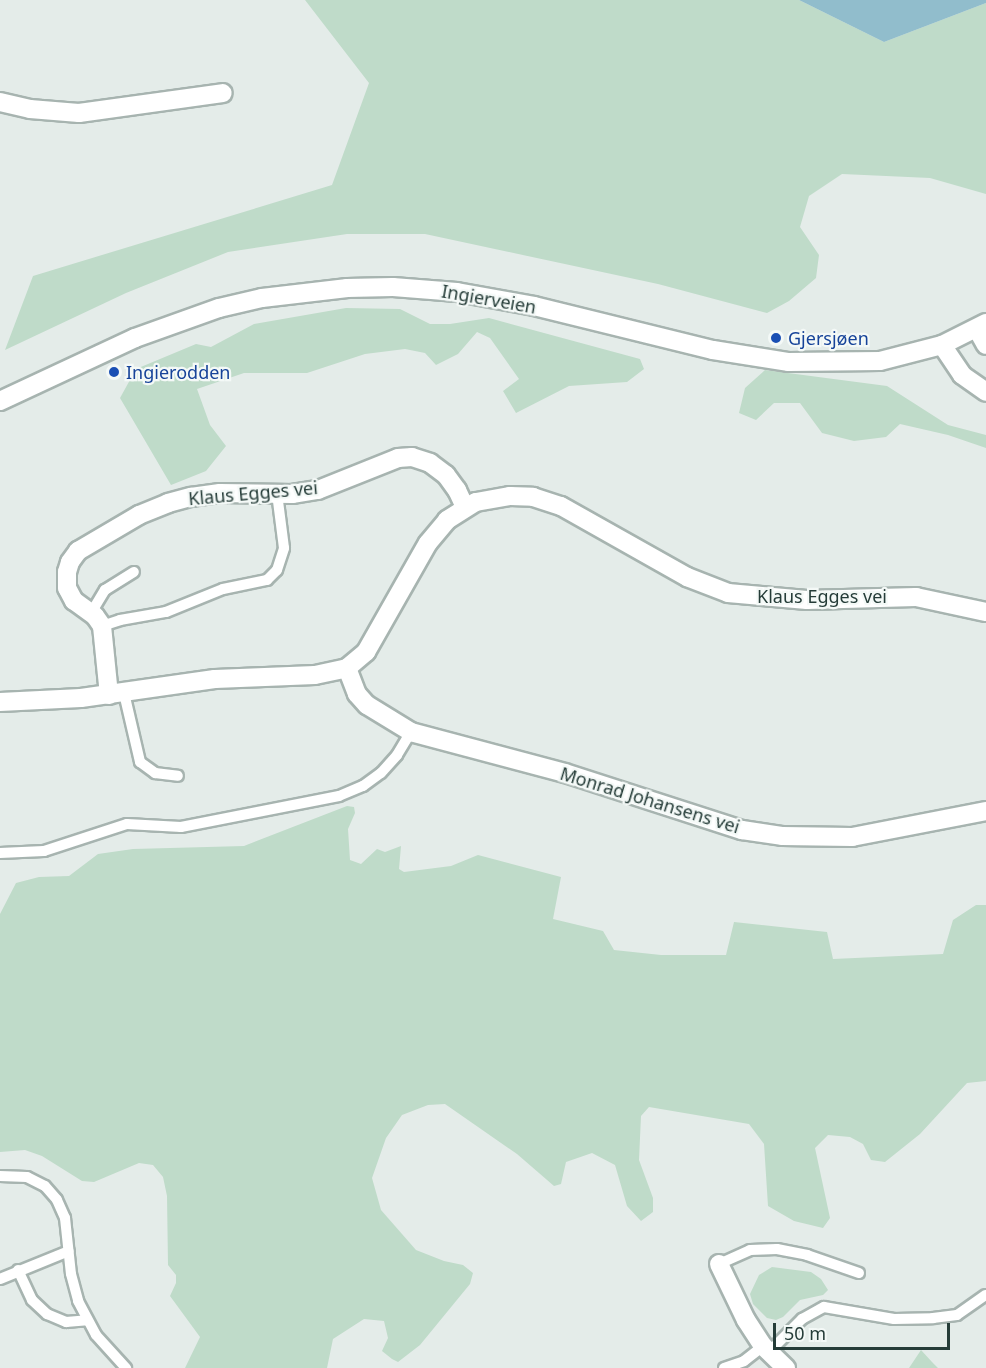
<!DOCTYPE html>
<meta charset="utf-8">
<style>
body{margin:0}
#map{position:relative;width:986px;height:1368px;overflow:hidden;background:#e4ece9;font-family:"Noto Sans",sans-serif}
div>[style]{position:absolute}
.green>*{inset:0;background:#bfdbc9}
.water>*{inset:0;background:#91bdcc}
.roads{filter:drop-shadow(2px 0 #a7b4b0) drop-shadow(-2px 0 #a7b4b0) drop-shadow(0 2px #a7b4b0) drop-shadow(0 -2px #a7b4b0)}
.service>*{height:10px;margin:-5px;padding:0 5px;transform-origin:5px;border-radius:5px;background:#fff}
.minor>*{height:18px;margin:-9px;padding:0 9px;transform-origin:9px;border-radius:9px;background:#fff}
.tertiary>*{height:18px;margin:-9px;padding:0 9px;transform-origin:9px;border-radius:9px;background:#fff}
.secondary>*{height:18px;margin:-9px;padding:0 9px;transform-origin:9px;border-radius:9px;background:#fff}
.dots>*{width:16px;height:16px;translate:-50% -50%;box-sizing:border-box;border:3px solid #f4f9f7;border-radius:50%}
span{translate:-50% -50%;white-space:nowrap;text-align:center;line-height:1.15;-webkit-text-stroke:4.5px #f4f9f7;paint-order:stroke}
.street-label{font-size:18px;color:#253c38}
.transit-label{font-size:18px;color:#164399}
.left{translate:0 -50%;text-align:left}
.scale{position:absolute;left:773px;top:1323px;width:177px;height:27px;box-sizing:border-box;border:3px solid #253c38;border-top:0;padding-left:8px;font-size:18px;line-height:21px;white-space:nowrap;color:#253c38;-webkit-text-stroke:4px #f4f9f7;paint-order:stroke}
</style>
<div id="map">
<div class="green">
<i style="clip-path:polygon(305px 0,799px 0,884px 42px,986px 3px,986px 194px,930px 178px,842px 174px,809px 196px,800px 227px,819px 255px,816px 278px,789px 301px,767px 313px,658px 284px,425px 234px,347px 234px,228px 252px,126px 293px,5px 350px,33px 276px,332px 185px,369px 83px)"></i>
<i style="clip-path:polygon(346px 308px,400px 309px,430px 324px,450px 324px,489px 318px,640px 359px,644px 369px,627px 382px,569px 386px,516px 413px,503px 391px,519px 379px,490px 338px,477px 332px,458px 354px,436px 365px,425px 353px,405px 349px,365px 354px,307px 373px,244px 373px,197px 389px,210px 425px,226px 446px,206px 471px,171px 485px,120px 398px,136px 369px,196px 344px,211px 347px,254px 324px)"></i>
<i style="clip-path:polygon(765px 370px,887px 386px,948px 425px,986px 435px,986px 448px,948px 435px,900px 424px,886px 437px,854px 441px,822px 433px,800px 403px,774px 403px,756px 420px,739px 413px,745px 388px)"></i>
<i style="clip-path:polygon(347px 806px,354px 807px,355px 813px,348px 829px,350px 860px,361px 864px,377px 849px,385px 852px,401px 846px,399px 869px,404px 872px,451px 866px,478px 855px,561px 877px,553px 919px,603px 931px,614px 950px,661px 955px,726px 955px,734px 922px,827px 932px,833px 959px,943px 954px,953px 920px,976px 905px,986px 905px,986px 1081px,967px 1083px,920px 1134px,885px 1162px,871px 1160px,863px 1144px,850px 1137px,828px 1135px,815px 1148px,830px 1218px,823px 1228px,794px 1221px,768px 1206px,764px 1144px,749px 1124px,649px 1107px,641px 1116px,639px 1160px,653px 1198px,653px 1212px,641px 1221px,627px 1206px,615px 1165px,592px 1153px,566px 1162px,561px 1184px,554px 1186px,517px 1154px,445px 1104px,428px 1105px,402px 1115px,386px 1138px,372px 1178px,381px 1210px,416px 1250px,444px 1261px,463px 1265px,473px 1273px,470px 1284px,420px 1345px,398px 1362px,392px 1359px,382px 1351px,388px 1338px,384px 1321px,364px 1319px,333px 1339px,327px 1368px,185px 1368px,200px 1337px,170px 1296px,176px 1283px,176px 1275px,168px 1265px,167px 1196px,163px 1177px,153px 1165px,139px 1163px,94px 1182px,82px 1181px,42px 1156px,25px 1150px,0 1152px,0 914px,16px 883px,39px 877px,69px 876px,98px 854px,133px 849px,244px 846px)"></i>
<i style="clip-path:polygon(772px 1267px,811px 1272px,821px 1279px,828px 1290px,823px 1295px,800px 1300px,783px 1317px,776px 1320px,767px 1318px,753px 1304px,750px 1294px,759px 1275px)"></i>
<i style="clip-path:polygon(921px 1350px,932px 1362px,938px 1368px,909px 1368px)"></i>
</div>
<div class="water">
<i style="clip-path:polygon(799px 0,986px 0,986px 3px,884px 42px)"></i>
</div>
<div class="roads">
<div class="service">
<i style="left:91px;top:613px;width:27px;rotate:-59deg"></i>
<i style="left:105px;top:590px;width:34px;rotate:-32deg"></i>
<i style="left:102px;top:626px;width:19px;rotate:-18deg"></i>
<i style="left:120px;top:620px;width:47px;rotate:-9.9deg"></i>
<i style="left:166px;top:612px;width:61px;rotate:-22deg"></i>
<i style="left:223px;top:589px;width:45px;rotate:-11.6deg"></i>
<i style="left:267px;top:580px;width:14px;rotate:-45deg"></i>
<i style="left:277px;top:570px;width:23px;rotate:-72deg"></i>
<i style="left:284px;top:548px;width:55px;rotate:-97.3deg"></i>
<i style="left:124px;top:693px;width:71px;rotate:76.9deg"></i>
<i style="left:140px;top:762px;width:19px;rotate:36deg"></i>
<i style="left:155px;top:773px;width:23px;rotate:7deg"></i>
<i style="left:0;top:853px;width:44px;rotate:-2.6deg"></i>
<i style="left:44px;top:851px;width:87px;rotate:-18deg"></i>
<i style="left:127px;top:824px;width:54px;rotate:3.2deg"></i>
<i style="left:181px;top:827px;width:161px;rotate:-11.1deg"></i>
<i style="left:339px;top:796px;width:26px;rotate:-23deg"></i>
<i style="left:363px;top:786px;width:22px;rotate:-36deg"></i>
<i style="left:381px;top:773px;width:24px;rotate:-48deg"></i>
<i style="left:397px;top:755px;width:27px;rotate:-59deg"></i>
<i style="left:0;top:1176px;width:27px;rotate:2deg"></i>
<i style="left:27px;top:1177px;width:20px;rotate:27deg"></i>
<i style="left:45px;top:1186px;width:18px;rotate:49deg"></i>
<i style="left:57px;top:1200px;width:20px;rotate:66deg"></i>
<i style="left:65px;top:1218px;width:56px;rotate:83.9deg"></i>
<i style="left:71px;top:1274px;width:28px;rotate:75deg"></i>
<i style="left:78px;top:1301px;width:38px;rotate:62deg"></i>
<i style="left:96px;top:1335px;width:45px;rotate:47.7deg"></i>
<i style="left:719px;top:1264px;width:34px;rotate:-24deg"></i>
<i style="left:750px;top:1250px;width:27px;rotate:-2deg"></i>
<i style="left:777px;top:1249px;width:31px;rotate:11deg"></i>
<i style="left:807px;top:1255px;width:55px;rotate:19.1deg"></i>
<i style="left:18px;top:1270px;width:33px;rotate:65deg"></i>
<i style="left:32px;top:1300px;width:21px;rotate:43deg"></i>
<i style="left:47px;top:1314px;width:21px;rotate:23deg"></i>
<i style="left:66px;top:1322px;width:21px;rotate:-5deg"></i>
<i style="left:0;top:1279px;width:74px;rotate:-22.1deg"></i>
<i style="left:769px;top:1352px;width:47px;rotate:-45deg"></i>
<i style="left:802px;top:1319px;width:25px;rotate:-29deg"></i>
<i style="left:824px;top:1307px;width:71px;rotate:9.7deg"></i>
<i style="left:894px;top:1319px;width:39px;rotate:-1deg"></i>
<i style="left:933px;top:1318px;width:24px;rotate:-7deg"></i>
<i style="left:957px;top:1315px;width:35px;rotate:-35deg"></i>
<i style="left:724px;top:1368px;width:21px;rotate:-19deg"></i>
<i style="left:744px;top:1361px;width:24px;rotate:-38deg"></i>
</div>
<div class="minor">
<i style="left:0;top:102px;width:31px;rotate:13deg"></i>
<i style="left:30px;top:109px;width:49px;rotate:4.7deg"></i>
<i style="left:79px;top:113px;width:145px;rotate:-7.9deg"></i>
<i style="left:347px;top:668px;width:28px;rotate:69deg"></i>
<i style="left:357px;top:694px;width:15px;rotate:48deg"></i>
<i style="left:367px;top:705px;width:52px;rotate:31.5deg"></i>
<i style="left:411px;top:732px;width:159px;rotate:14.9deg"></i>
<i style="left:565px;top:773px;width:186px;rotate:17.9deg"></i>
<i style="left:742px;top:830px;width:40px;rotate:8.5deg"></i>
<i style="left:782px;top:836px;width:70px;rotate:0.8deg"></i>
<i style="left:852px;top:837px;width:136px;rotate:-11deg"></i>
<i style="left:109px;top:695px;width:69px;rotate:-95.8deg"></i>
<i style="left:102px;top:626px;width:12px;rotate:-125deg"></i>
<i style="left:95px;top:616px;width:26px;rotate:-144deg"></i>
<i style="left:74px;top:601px;width:15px;rotate:-118deg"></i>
<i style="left:67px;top:588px;width:16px;rotate:-90deg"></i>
<i style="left:67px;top:572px;width:10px;rotate:-73deg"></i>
<i style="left:70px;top:562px;width:14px;rotate:-54deg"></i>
<i style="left:78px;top:551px;width:71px;rotate:-30.5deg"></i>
<i style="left:139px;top:515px;width:31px;rotate:-22deg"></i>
<i style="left:168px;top:503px;width:24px;rotate:-15deg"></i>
<i style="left:191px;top:497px;width:29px;rotate:-8deg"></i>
<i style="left:220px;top:493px;width:72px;rotate:0.8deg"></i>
<i style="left:292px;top:494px;width:26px;rotate:-9deg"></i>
<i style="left:318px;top:490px;width:86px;rotate:-21.8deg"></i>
<i style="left:398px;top:458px;width:14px;rotate:-4deg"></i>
<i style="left:412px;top:457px;width:19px;rotate:18deg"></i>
<i style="left:430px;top:463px;width:20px;rotate:37deg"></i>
<i style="left:446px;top:475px;width:19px;rotate:54deg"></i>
<i style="left:457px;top:490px;width:19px;rotate:65deg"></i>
<i style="left:0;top:702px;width:81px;rotate:-2.8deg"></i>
<i style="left:81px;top:698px;width:135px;rotate:-8.1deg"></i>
<i style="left:215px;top:679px;width:100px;rotate:-2.3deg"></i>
<i style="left:315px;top:675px;width:33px;rotate:-12deg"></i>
<i style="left:347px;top:668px;width:25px;rotate:-40deg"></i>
<i style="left:366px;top:652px;width:125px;rotate:-60.4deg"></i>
<i style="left:428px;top:543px;width:30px;rotate:-50deg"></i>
<i style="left:447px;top:520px;width:34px;rotate:-32deg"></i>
<i style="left:476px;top:502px;width:35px;rotate:-10deg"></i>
<i style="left:510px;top:496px;width:23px;rotate:2deg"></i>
<i style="left:533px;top:497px;width:29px;rotate:18deg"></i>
<i style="left:561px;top:506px;width:145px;rotate:29.4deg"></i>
<i style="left:687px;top:577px;width:44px;rotate:21.3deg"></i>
<i style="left:728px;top:593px;width:79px;rotate:5.1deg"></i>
<i style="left:807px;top:600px;width:109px;rotate:-1.6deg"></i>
<i style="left:916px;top:597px;width:72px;rotate:12.1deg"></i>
<i style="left:719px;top:1264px;width:62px;rotate:64.3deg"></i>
<i style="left:746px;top:1320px;width:31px;rotate:57deg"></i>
<i style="left:763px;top:1346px;width:32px;rotate:44deg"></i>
</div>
<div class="tertiary">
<i style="left:977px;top:329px;width:18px;rotate:61deg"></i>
<i style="left:942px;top:345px;width:36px;rotate:56deg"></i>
<i style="left:962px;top:375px;width:29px;rotate:35deg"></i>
</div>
<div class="secondary">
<i style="left:0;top:401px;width:149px;rotate:-25deg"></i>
<i style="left:135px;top:338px;width:89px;rotate:-19.7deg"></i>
<i style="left:219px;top:308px;width:44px;rotate:-13.1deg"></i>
<i style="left:262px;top:298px;width:86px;rotate:-6.7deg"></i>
<i style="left:347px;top:288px;width:46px;rotate:-1.2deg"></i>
<i style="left:393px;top:287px;width:64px;rotate:4.5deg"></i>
<i style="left:457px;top:292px;width:78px;rotate:10.3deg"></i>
<i style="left:534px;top:306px;width:184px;rotate:13.8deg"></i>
<i style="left:713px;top:350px;width:77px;rotate:9deg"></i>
<i style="left:789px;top:362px;width:91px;rotate:-0.6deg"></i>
<i style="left:880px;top:361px;width:64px;rotate:-14.5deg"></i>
<i style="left:942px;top:345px;width:49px;rotate:-26.6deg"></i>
</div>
</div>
<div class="dots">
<i style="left:776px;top:338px;background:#1a4fb4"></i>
<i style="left:114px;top:372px;background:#1a4fb4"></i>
</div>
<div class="street-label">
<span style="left:489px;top:299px;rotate:10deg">Ingierveien</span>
<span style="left:253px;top:493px;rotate:-5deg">Klaus Egges vei</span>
<span style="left:822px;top:596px">Klaus Egges vei</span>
<span style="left:650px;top:800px;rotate:17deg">Monrad Johansens vei</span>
</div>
<div class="transit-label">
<span class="left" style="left:788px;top:338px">Gjersjøen</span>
<span class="left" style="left:126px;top:372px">Ingierodden</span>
</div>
<div class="scale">50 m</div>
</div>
